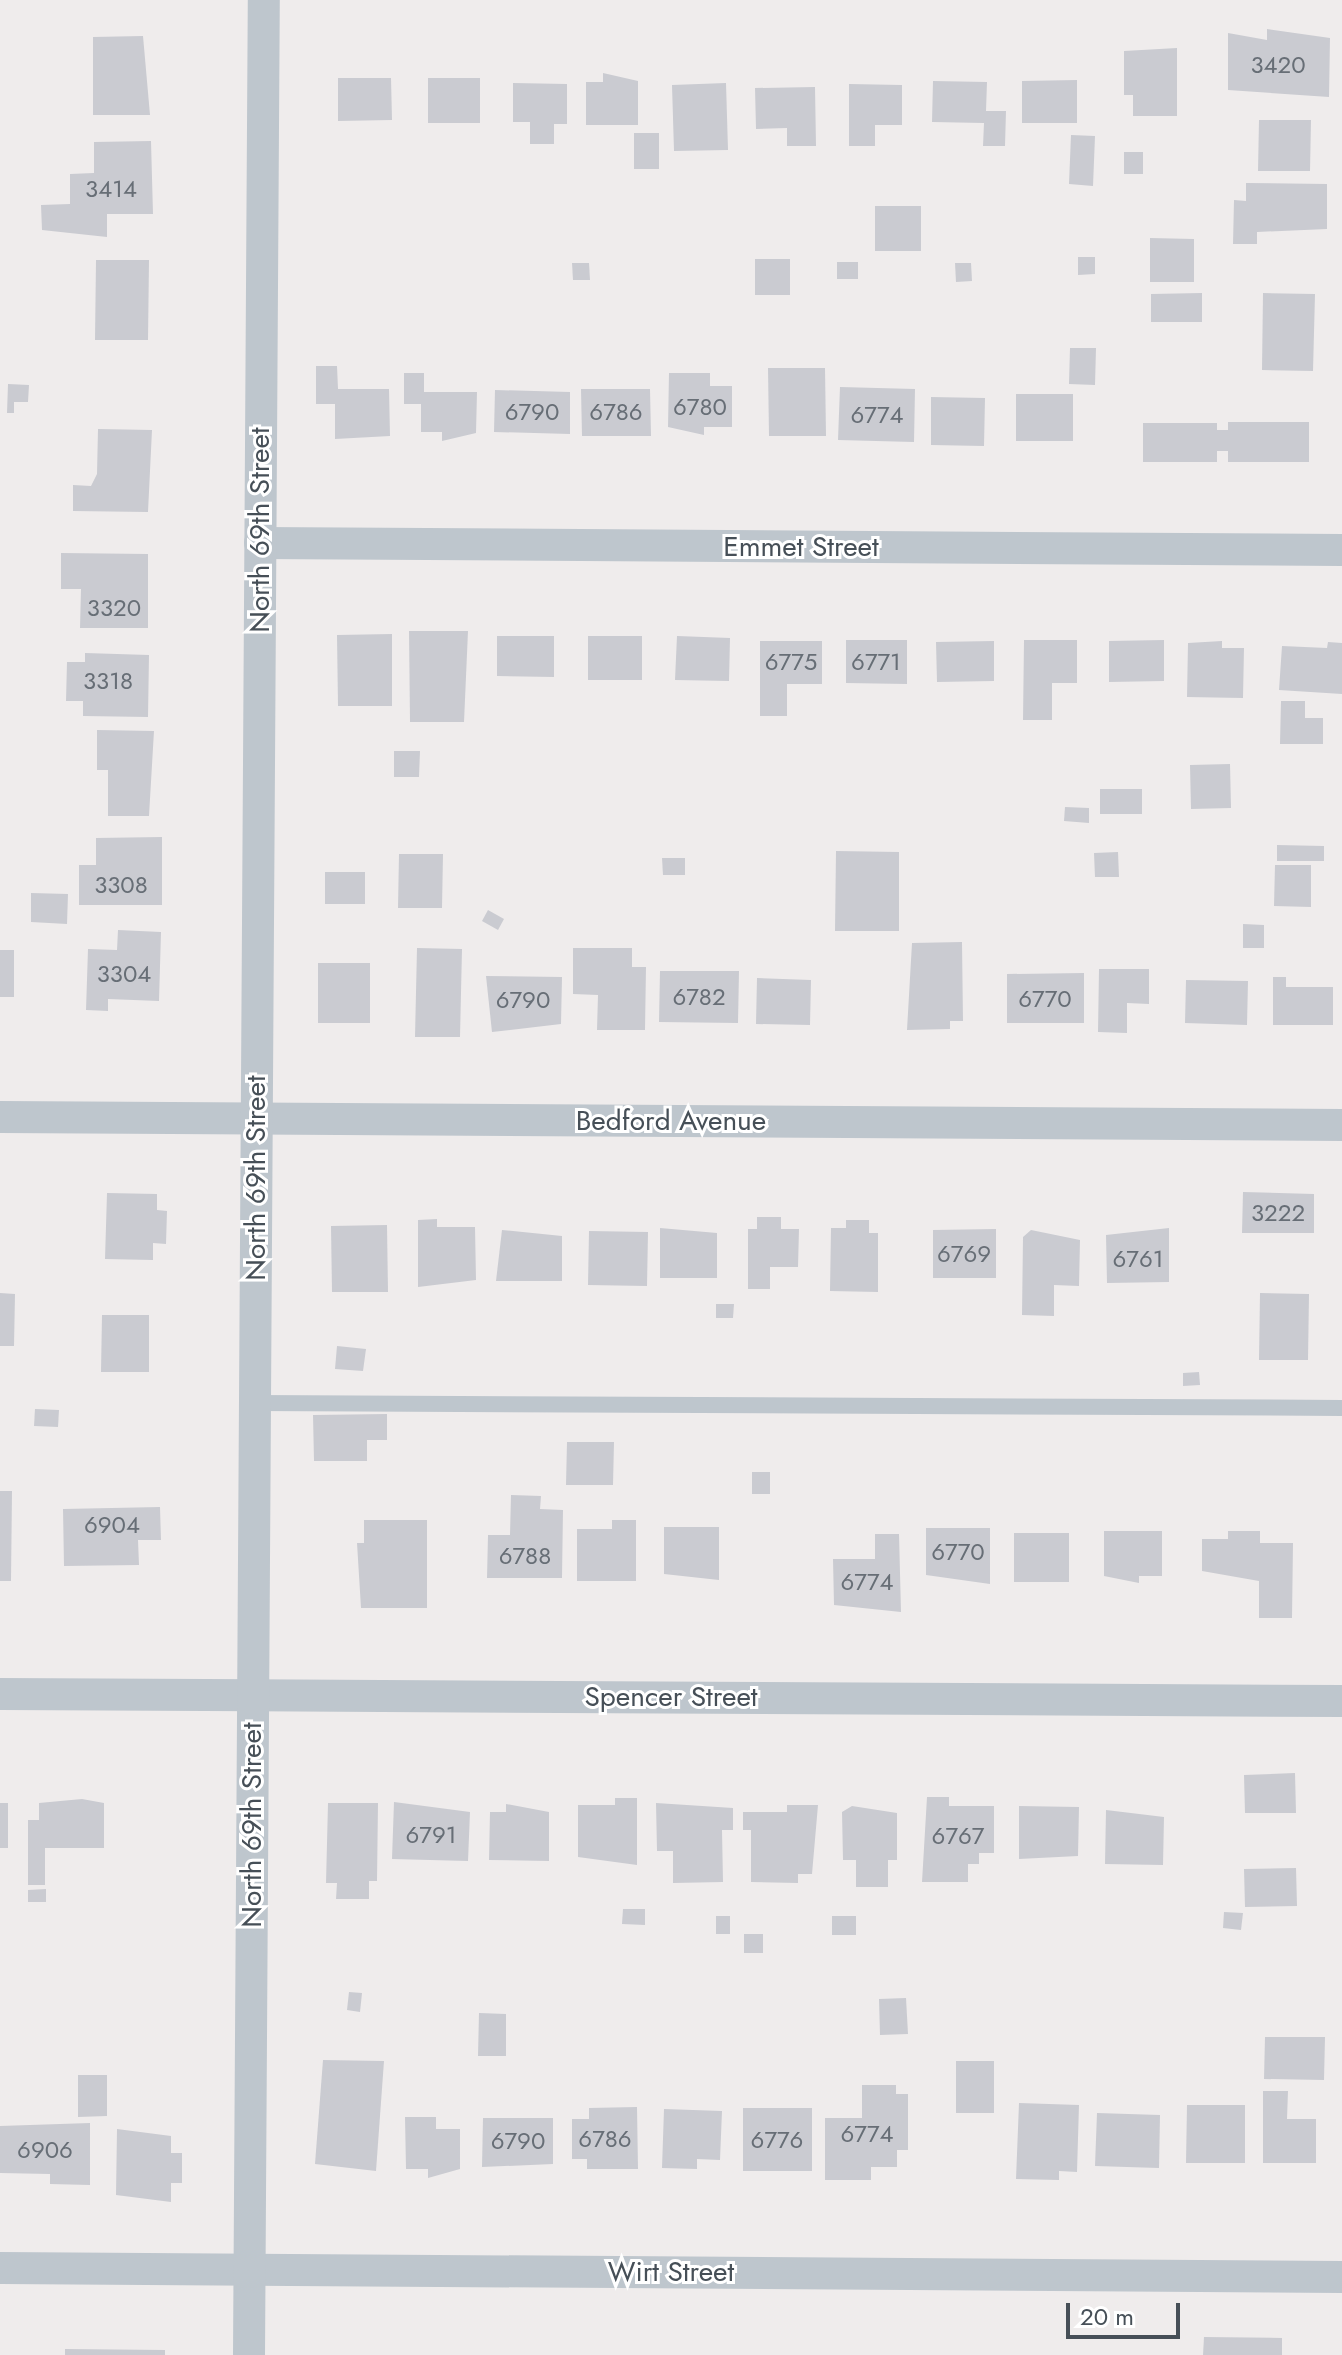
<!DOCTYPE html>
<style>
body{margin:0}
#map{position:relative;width:1342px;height:2355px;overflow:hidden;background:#efecec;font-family:Jost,sans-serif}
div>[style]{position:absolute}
.building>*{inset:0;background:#cacbd1}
.lane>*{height:16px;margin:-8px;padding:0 8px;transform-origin:8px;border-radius:8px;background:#bec6cd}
.street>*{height:32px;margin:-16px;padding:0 16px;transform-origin:16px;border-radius:16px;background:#bec6cd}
span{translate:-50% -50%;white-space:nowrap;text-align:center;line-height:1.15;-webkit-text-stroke:6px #fff;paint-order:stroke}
.number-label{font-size:24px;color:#676e76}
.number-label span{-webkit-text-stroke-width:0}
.street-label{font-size:28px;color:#464f57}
.scale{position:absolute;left:1066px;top:2303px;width:114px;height:36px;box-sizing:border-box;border:4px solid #464f57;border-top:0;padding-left:10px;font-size:24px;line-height:28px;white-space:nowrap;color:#464f57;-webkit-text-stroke:6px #fff;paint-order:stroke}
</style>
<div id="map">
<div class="building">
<i style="clip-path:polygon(1267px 29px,1330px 38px,1329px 97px,1228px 90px,1228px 33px,1267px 40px)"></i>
<i style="clip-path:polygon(143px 36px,150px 115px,93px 115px,93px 37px)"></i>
<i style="clip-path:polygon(1177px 48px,1177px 116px,1133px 116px,1133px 95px,1124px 95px,1124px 51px)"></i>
<i style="clip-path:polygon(603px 73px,638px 81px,638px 125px,586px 125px,586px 82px,603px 82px)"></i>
<i style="clip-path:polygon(338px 78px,391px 78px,392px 120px,338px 121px)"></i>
<i style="clip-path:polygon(428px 78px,480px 78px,480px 123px,428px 123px)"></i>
<i style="clip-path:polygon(1077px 80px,1077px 123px,1022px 123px,1022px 81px)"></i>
<i style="clip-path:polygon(933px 81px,987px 82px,986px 111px,1006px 111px,1005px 146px,983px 146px,984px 123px,932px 122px)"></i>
<i style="clip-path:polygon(513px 83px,567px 84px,567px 124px,554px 124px,554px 144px,530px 144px,530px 122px,513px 122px)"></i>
<i style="clip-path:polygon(726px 83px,728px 150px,674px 151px,672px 85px)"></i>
<i style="clip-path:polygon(849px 84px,902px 85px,902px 125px,875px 125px,875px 146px,849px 146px)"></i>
<i style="clip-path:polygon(815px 87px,816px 146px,787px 146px,787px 128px,756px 129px,755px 88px)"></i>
<i style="clip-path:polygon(1259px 120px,1311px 120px,1310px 171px,1258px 171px)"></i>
<i style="clip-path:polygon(634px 133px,659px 133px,659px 169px,634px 169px)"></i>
<i style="clip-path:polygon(1071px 135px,1095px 136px,1093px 186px,1069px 184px)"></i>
<i style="clip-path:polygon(151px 141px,153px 214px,107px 214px,107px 237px,42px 230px,41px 205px,70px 204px,70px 174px,94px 173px,94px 142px)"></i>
<i style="clip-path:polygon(1124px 152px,1143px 152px,1143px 174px,1124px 174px)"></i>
<i style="clip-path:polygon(1246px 183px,1327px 184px,1327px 229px,1257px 232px,1257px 244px,1233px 244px,1234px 200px,1246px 201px)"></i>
<i style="clip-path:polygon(875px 206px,921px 206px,921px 251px,875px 251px)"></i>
<i style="clip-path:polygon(1150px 238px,1194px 239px,1194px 282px,1150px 282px)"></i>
<i style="clip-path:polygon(1078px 257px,1095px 257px,1095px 274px,1078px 275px)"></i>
<i style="clip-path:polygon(755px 259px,790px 259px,790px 295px,755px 295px)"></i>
<i style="clip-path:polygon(96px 260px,149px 260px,148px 340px,95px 340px)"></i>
<i style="clip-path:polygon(837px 262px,858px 262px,858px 279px,837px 279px)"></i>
<i style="clip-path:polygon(572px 263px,589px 263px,590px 280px,573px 280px)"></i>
<i style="clip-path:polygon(955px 263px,971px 263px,972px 281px,956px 282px)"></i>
<i style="clip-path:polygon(1202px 293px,1202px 322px,1151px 322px,1151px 294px)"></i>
<i style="clip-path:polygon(1263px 293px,1315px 294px,1313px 371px,1262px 370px)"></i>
<i style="clip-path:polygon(1070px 348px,1096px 348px,1095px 385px,1069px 384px)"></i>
<i style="clip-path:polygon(316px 366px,337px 366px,338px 389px,389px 389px,390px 436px,335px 439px,335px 404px,316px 404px)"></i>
<i style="clip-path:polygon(768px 368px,825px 368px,826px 436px,769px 436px)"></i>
<i style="clip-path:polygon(404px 373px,424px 373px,424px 392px,477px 392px,476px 433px,442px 441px,442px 432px,421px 432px,421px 404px,404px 404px)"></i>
<i style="clip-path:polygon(669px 373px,710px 373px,710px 386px,732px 386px,732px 427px,704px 427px,704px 435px,668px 427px)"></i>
<i style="clip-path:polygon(8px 384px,29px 385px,28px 402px,14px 402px,14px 413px,7px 413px)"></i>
<i style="clip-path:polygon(840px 387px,915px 389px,914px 442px,838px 440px)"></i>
<i style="clip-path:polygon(581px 389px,650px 389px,651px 436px,582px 436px)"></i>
<i style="clip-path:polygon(495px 390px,570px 392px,570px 434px,494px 432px)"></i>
<i style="clip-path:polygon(1016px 394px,1073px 394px,1073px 441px,1016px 441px)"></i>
<i style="clip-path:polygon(931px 397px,985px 398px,984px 446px,931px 445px)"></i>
<i style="clip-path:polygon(1228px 422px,1309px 422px,1309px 462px,1228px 462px,1228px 451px,1217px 451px,1217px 462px,1143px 462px,1143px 423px,1217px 423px,1217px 430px,1228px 430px)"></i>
<i style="clip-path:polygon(98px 429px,152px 430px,148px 512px,73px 511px,73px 485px,91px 486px,97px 474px)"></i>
<i style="clip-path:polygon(61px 553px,148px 554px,148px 628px,80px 628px,81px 589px,61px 589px)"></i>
<i style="clip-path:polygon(409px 631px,468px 631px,464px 722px,410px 722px)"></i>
<i style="clip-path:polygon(392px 634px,392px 706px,338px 706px,337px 635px)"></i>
<i style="clip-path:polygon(497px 636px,554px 636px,554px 677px,497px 676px)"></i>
<i style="clip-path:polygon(588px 636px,642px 636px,642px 680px,588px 680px)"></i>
<i style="clip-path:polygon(677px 636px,730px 638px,729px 681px,675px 680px)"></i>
<i style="clip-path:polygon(846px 640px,907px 640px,907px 684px,846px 683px)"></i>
<i style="clip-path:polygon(1024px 640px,1077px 640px,1077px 683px,1052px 683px,1052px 720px,1023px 720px)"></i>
<i style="clip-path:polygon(1164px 640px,1164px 681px,1109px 682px,1109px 641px)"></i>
<i style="clip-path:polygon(760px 641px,822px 641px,822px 684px,787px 684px,787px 716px,760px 716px)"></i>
<i style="clip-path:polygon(994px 641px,994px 681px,937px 682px,936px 642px)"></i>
<i style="clip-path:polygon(1222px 641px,1222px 648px,1244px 648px,1243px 698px,1187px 697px,1188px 643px)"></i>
<i style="clip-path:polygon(1328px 642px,1342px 643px,1342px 694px,1279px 690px,1282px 646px,1327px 648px)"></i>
<i style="clip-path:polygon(85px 653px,149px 655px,148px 717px,83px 716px,83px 701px,66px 701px,67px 662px,85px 662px)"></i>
<i style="clip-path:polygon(1281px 701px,1305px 701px,1305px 718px,1323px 718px,1323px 744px,1280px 744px)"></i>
<i style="clip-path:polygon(97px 730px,154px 731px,149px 816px,108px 816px,108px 770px,97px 770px)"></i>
<i style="clip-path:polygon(394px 751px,420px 751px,419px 777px,394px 777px)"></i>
<i style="clip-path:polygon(1230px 764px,1231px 808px,1191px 809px,1190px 765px)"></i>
<i style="clip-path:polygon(1100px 789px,1142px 789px,1142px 814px,1100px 814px)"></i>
<i style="clip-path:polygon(1065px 807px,1089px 808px,1089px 823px,1064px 821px)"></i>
<i style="clip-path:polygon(162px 837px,162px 905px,79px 905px,79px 865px,96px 865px,96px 838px)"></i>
<i style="clip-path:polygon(1277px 845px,1324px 846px,1324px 861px,1277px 861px)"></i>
<i style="clip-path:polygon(836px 851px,899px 852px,899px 931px,835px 931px)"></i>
<i style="clip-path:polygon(1118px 852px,1119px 877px,1095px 877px,1094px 853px)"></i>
<i style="clip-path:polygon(399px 854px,443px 854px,442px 908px,398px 908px)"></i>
<i style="clip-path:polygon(662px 858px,685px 858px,685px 875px,663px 875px)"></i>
<i style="clip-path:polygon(1275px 865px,1311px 865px,1311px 907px,1274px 906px)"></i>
<i style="clip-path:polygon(325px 872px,365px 872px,365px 904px,325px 904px)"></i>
<i style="clip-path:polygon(31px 893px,68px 894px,67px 924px,31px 922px)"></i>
<i style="clip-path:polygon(488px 910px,504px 919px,498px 930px,482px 921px)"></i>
<i style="clip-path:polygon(1243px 924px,1264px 925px,1264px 948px,1243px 948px)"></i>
<i style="clip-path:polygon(118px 930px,161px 932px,159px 1001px,108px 999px,108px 1011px,86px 1010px,88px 949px,117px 950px)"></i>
<i style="clip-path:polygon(962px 942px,963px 1021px,950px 1021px,950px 1029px,907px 1030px,912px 943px)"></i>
<i style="clip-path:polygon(417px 948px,462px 949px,460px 1037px,415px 1037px)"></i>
<i style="clip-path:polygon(573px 948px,632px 948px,632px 967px,646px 967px,645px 1030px,597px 1030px,598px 995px,573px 994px)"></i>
<i style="clip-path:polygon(0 950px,14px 950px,14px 997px,0 997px)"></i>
<i style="clip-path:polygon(318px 963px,370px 963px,370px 1023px,318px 1023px)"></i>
<i style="clip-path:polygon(1099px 969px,1149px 969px,1149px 1004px,1127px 1003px,1127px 1033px,1098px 1032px)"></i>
<i style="clip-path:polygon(660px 971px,739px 971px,738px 1023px,659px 1022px)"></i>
<i style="clip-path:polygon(1084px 973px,1084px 1023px,1007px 1023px,1007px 974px)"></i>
<i style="clip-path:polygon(486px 976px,562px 977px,561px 1024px,492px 1032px)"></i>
<i style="clip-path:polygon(1273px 977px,1286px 977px,1286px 987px,1333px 987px,1333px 1025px,1273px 1025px)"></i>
<i style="clip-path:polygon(757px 978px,811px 980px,810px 1025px,756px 1024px)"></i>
<i style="clip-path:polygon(1186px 980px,1248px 981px,1247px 1025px,1185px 1023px)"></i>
<i style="clip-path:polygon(1243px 1192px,1314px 1194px,1314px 1233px,1242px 1233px)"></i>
<i style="clip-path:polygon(107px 1193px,157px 1194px,157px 1210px,167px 1211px,166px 1244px,153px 1243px,153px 1260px,105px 1259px)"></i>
<i style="clip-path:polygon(757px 1217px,781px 1217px,781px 1229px,799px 1229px,798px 1267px,770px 1267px,770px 1289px,748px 1289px,748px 1229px,757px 1229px)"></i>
<i style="clip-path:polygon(437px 1219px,437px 1227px,475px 1227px,476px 1280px,418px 1287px,418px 1220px)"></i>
<i style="clip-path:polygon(846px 1220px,869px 1220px,869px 1233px,878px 1233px,878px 1292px,830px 1291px,831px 1228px,846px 1228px)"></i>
<i style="clip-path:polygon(387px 1225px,388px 1292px,332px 1292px,331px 1226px)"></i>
<i style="clip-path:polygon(660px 1228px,717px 1233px,717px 1278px,660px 1278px)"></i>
<i style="clip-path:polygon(1169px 1228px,1169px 1282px,1107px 1283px,1106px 1235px)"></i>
<i style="clip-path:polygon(996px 1229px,996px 1278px,933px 1278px,933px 1230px)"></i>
<i style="clip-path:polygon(502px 1230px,562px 1236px,562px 1281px,496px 1281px)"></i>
<i style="clip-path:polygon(1031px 1230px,1080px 1240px,1079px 1286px,1054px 1285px,1054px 1316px,1022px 1315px,1023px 1237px)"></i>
<i style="clip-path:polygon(589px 1231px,648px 1232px,647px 1286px,588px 1285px)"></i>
<i style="clip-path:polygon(0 1293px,15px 1294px,14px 1346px,0 1346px)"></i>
<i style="clip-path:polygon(1260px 1293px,1309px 1294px,1308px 1360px,1259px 1360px)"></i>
<i style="clip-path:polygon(716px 1304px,734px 1304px,733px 1318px,716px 1318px)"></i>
<i style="clip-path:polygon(102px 1315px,149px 1315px,149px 1372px,101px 1372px)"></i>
<i style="clip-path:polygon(337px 1346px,366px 1349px,363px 1371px,335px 1369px)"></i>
<i style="clip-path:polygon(1199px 1372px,1200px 1385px,1183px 1386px,1183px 1373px)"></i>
<i style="clip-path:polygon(35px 1409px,59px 1410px,58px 1427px,34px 1426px)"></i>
<i style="clip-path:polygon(387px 1414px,387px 1440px,367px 1440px,367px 1461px,314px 1461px,313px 1415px)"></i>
<i style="clip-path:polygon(567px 1442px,614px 1442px,613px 1485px,566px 1485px)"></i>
<i style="clip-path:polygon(752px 1472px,770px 1472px,770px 1494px,752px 1494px)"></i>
<i style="clip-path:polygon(0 1491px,12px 1491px,11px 1581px,0 1581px)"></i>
<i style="clip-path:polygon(511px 1495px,541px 1496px,540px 1509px,563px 1510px,562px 1578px,487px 1578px,488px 1535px,510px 1535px)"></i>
<i style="clip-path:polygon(160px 1507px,161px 1540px,138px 1540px,139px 1565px,64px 1566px,63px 1509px)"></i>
<i style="clip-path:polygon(364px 1520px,427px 1520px,427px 1608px,361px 1608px,357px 1543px,364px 1543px)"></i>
<i style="clip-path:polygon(612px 1520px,636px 1520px,636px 1581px,577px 1581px,577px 1529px,612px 1529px)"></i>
<i style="clip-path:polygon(664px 1527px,719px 1527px,719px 1580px,664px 1574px)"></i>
<i style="clip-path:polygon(926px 1528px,990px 1528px,990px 1584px,926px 1575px)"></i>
<i style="clip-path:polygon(1104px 1531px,1162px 1531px,1162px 1576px,1139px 1576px,1139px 1583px,1104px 1576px)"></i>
<i style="clip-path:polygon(1228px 1531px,1260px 1531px,1260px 1543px,1293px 1543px,1292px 1618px,1259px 1618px,1259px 1581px,1202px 1571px,1202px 1539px,1228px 1539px)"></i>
<i style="clip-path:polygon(1014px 1533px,1069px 1533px,1069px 1582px,1014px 1582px)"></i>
<i style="clip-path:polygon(875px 1534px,899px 1534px,901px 1612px,834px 1605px,833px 1559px,875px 1559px)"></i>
<i style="clip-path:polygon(1295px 1773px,1296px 1813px,1245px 1813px,1244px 1775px)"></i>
<i style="clip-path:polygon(927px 1797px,949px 1797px,949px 1806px,994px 1806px,994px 1853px,979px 1853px,979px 1864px,968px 1864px,968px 1882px,922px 1882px)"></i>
<i style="clip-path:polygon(615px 1798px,637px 1798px,637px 1865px,578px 1857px,578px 1805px,615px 1805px)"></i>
<i style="clip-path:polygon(82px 1799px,104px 1803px,104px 1848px,45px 1848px,45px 1885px,28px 1885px,28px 1820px,39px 1820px,39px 1803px)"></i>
<i style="clip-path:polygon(394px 1802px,470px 1812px,468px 1861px,392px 1859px)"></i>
<i style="clip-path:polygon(0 1803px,8px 1803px,8px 1848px,0 1848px)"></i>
<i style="clip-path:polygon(328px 1803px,378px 1803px,377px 1881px,369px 1881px,369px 1899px,336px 1899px,337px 1883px,326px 1883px)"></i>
<i style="clip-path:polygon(656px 1803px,733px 1808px,733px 1830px,722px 1830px,723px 1882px,673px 1883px,673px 1851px,657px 1851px)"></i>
<i style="clip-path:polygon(506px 1804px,549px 1812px,549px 1861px,489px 1860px,490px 1812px,506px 1812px)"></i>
<i style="clip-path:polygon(787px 1805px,818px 1805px,812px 1874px,798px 1874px,798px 1883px,751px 1882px,751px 1830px,743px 1830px,743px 1812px,787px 1812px)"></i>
<i style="clip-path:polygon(852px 1806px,897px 1813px,897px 1860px,888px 1860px,888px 1887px,856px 1887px,856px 1860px,843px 1860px,842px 1812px)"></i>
<i style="clip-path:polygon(1019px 1806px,1079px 1807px,1078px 1856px,1019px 1859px)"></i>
<i style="clip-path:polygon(1106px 1810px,1164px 1817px,1163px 1865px,1105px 1864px)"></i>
<i style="clip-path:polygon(1296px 1868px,1297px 1906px,1245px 1907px,1244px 1869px)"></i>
<i style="clip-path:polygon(46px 1889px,46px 1902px,28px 1902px,28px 1890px)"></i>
<i style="clip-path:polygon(623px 1909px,645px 1909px,645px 1925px,622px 1924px)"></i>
<i style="clip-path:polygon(1224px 1912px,1243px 1913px,1241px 1930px,1223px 1928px)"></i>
<i style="clip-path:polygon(716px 1916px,730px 1916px,730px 1934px,716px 1934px)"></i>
<i style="clip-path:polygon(832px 1916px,856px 1916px,856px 1935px,832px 1935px)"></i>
<i style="clip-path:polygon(744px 1934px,763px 1934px,763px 1953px,744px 1953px)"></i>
<i style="clip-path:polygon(349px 1992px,362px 1993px,360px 2012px,347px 2010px)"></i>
<i style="clip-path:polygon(906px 1998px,908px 2034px,880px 2035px,879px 1999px)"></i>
<i style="clip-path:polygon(479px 2013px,506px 2014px,506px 2056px,478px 2056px)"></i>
<i style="clip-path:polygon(1265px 2037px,1325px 2037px,1324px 2080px,1264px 2079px)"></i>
<i style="clip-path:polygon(323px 2060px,384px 2061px,376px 2171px,315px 2164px)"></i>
<i style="clip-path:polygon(956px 2061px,994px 2061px,994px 2113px,956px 2113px)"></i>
<i style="clip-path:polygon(78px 2075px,107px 2075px,107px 2116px,78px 2117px)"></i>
<i style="clip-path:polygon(862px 2085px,896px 2085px,896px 2094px,908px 2094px,908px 2150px,897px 2150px,897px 2167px,871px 2167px,871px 2180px,825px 2180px,825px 2118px,862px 2118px)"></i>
<i style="clip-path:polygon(1263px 2091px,1288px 2091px,1287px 2119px,1316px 2119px,1316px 2163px,1263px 2163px)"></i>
<i style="clip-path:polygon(1019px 2103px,1079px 2105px,1077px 2172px,1059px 2171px,1059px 2180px,1016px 2179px)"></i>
<i style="clip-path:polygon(1187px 2105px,1245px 2105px,1245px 2163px,1186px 2163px)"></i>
<i style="clip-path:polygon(637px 2107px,638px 2169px,587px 2169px,587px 2159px,572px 2159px,572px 2119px,589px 2119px,589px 2108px)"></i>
<i style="clip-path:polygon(743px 2108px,812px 2108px,812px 2171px,743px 2171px)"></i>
<i style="clip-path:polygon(664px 2109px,722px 2111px,720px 2160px,697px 2159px,697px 2169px,662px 2168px)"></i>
<i style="clip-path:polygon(1097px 2113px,1160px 2115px,1159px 2168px,1095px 2166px)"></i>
<i style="clip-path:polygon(405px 2117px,436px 2117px,436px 2129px,460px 2129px,460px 2169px,428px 2178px,428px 2169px,406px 2169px)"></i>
<i style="clip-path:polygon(483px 2118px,553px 2118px,553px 2164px,482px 2167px)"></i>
<i style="clip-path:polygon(90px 2123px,90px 2185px,50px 2184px,50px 2174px,0 2173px,0 2126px)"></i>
<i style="clip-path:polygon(117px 2129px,171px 2136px,171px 2153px,182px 2153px,182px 2183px,171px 2183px,171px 2202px,116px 2195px)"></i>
<i style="clip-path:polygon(1204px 2337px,1282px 2338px,1282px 2355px,1203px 2355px)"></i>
<i style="clip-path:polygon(65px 2349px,165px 2350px,165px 2355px,65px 2355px)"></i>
</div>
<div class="lane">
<i style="left:255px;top:1403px;width:1087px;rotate:0.26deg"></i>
</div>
<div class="street">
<i style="left:260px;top:543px;width:1082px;rotate:0.37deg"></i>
<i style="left:0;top:1117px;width:1342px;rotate:0.34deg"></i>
<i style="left:0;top:1694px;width:1342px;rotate:0.3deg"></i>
<i style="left:0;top:2268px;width:1342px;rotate:0.38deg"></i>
<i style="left:249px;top:2355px;width:2355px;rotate:-89.64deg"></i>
</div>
<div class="number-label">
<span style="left:1278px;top:65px">3420</span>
<span style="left:111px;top:189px">3414</span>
<span style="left:700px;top:407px">6780</span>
<span style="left:532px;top:412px">6790</span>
<span style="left:616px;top:412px">6786</span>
<span style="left:877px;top:415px">6774</span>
<span style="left:114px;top:608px">3320</span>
<span style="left:791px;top:662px">6775</span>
<span style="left:876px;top:662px">6771</span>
<span style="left:108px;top:681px">3318</span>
<span style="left:121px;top:885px">3308</span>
<span style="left:124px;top:974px">3304</span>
<span style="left:699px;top:997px">6782</span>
<span style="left:1045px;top:999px">6770</span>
<span style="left:523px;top:1000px">6790</span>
<span style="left:1278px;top:1213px">3222</span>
<span style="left:964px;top:1254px">6769</span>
<span style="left:1138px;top:1259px">6761</span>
<span style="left:112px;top:1525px">6904</span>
<span style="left:958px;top:1552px">6770</span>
<span style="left:525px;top:1556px">6788</span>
<span style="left:867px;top:1582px">6774</span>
<span style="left:431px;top:1835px">6791</span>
<span style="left:958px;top:1836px">6767</span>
<span style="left:867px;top:2134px">6774</span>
<span style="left:605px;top:2139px">6786</span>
<span style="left:777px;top:2140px">6776</span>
<span style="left:518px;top:2141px">6790</span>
<span style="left:45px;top:2150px">6906</span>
</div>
<div class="street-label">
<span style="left:260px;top:530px;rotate:-90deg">North 69th Street</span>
<span style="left:801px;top:547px">Emmet Street</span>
<span style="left:671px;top:1121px">Bedford Avenue</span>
<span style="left:256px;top:1178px;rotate:-90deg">North 69th Street</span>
<span style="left:671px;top:1697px">Spencer Street</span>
<span style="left:252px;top:1825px;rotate:-90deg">North 69th Street</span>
<span style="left:671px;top:2272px">Wirt Street</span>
</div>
<div class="scale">20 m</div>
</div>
